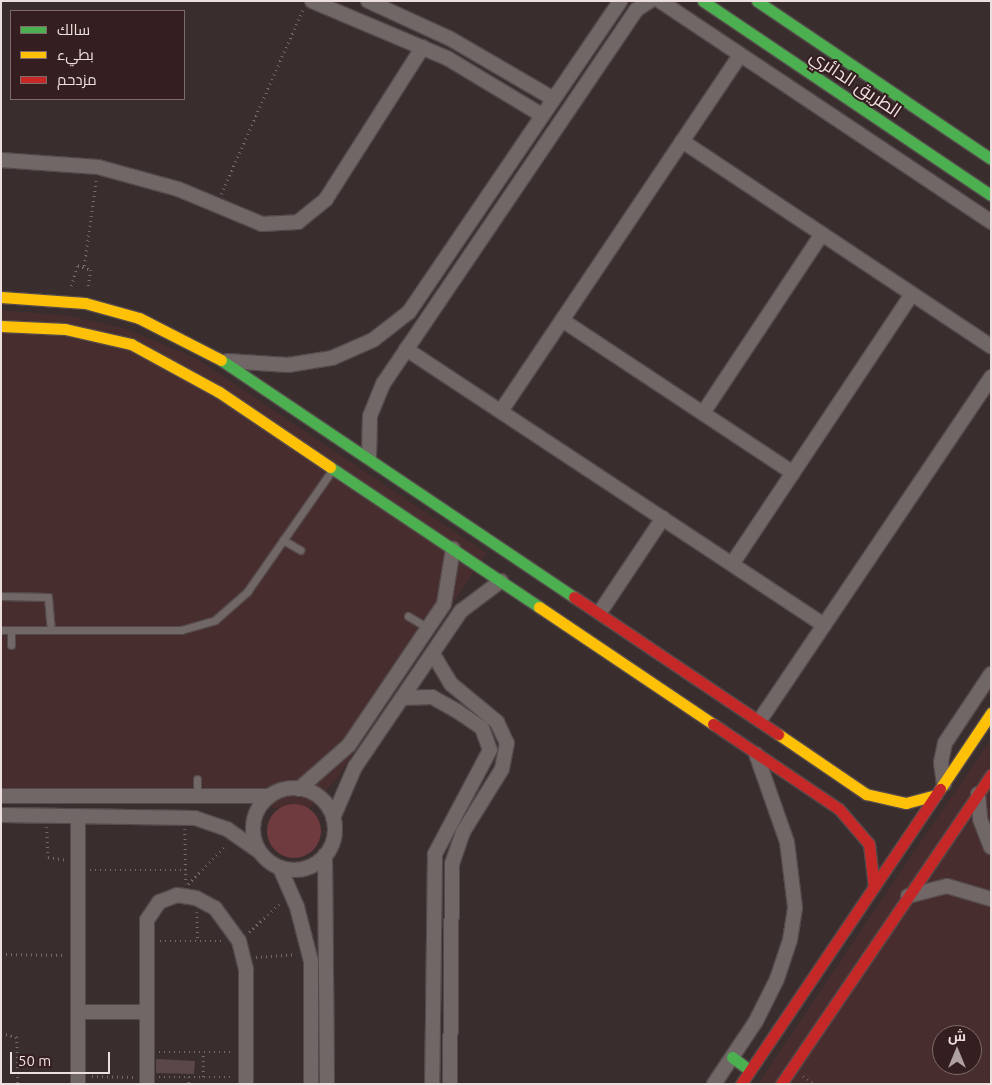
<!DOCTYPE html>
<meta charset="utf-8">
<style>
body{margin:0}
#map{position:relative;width:992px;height:1085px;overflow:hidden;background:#392d2e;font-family:Ubuntu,Cairo,sans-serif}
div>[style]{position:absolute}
.built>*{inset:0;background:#482d2e}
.green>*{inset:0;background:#6f3b3e}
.round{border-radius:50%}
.building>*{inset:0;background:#5c4748}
.path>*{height:2.5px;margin-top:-1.25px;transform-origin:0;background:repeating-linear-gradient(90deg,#746a6a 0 1px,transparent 0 5px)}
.roads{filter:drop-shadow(1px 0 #554a4b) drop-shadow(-1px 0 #554a4b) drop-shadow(0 1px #554a4b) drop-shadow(0 -1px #554a4b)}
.lane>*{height:7px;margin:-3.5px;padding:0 3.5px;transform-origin:3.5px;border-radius:3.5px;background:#716767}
.street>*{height:14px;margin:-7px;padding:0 7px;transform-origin:7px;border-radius:7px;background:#716767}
.street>.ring{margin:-7px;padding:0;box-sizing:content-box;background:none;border:14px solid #716767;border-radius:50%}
.fast>*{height:11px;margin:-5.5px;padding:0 5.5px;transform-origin:5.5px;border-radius:5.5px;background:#4caf50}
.slow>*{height:11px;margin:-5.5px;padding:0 5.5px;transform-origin:5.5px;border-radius:5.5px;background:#ffc107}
.jam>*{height:11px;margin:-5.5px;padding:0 5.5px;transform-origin:5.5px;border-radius:5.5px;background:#c62828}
span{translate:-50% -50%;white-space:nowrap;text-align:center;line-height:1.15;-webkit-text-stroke:4px #341e1f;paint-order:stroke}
.street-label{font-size:18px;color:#eedfdf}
.frame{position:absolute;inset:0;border:2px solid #eedfdf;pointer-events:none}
.legend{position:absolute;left:10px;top:10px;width:175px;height:90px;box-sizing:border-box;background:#341e1f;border:1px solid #7e6b6c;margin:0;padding:6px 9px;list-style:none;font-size:15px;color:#eedfdf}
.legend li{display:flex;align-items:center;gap:10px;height:25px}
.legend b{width:25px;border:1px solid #7e6b6c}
.north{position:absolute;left:932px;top:1025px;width:50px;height:50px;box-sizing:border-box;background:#341e1f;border:1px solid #7e6b6c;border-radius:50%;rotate:0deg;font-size:14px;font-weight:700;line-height:20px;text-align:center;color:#eedfdf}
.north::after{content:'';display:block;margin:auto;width:18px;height:22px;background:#afa1a1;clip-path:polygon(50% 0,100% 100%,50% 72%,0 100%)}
.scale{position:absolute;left:10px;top:1052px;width:100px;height:22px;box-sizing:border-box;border:2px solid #eedfdf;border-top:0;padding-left:6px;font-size:15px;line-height:18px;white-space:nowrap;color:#eedfdf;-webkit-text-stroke:4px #341e1f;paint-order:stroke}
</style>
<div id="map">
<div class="built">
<i style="clip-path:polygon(1px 310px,70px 316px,127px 329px,197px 359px,486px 553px,338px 777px,298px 821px,281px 809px,254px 804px,1px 804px)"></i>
<i style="clip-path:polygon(evenodd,991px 739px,991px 1084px,758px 1084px,916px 849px,991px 739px,942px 1035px,972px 1035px,972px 1065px,942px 1065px,942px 1035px)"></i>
</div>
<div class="green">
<i class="round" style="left:267px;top:804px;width:54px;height:54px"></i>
</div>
<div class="building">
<i style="clip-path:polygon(156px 1059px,195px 1061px,194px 1074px,156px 1073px)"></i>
</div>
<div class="path">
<i style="left:221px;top:194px;width:202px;rotate:-66.1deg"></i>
<i style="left:84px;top:266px;width:86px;rotate:-82deg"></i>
<i style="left:71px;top:286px;width:22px;rotate:-72deg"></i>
<i style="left:78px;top:265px;width:14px;rotate:21deg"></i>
<i style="left:91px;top:270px;width:18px;rotate:99deg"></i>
<i style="left:47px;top:827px;width:30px;rotate:88deg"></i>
<i style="left:48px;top:857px;width:18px;rotate:9deg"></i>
<i style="left:185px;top:829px;width:55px;rotate:89deg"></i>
<i style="left:90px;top:870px;width:96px"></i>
<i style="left:188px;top:884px;width:54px;rotate:-45.7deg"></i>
<i style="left:197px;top:912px;width:29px;rotate:88deg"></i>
<i style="left:249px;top:932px;width:44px;rotate:-43.2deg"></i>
<i style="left:160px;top:941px;width:62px"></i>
<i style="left:1px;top:954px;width:65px;rotate:0.9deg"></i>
<i style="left:256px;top:957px;width:39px;rotate:-4deg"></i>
<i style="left:1px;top:1033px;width:16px;rotate:14deg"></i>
<i style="left:17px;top:1037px;width:47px;rotate:88.8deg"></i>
<i style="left:159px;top:1052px;width:74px"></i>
<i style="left:92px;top:1076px;width:42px;rotate:1.4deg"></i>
<i style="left:803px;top:1076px;width:14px;rotate:34deg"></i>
<i style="left:159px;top:1077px;width:75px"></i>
<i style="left:189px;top:1077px;width:7px;rotate:90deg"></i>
<i style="left:203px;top:1077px;width:25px;rotate:-90deg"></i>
</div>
<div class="roads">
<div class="lane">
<i style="left:283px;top:540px;width:20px;rotate:30deg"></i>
<i style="left:1px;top:596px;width:47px;rotate:1.2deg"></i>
<i style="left:48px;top:597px;width:33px;rotate:85deg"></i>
<i style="left:408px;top:616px;width:23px;rotate:31deg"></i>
<i style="left:1px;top:630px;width:180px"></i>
<i style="left:181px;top:630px;width:35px;rotate:-16deg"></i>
<i style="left:215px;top:620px;width:43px;rotate:-41.2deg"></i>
<i style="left:247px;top:592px;width:149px;rotate:-55.1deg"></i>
<i style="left:11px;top:630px;width:15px;rotate:90deg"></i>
<i style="left:197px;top:779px;width:17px;rotate:90deg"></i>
</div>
<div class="street">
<i style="left:312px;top:1px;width:147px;rotate:22.9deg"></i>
<i style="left:447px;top:58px;width:111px;rotate:31deg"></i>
<i style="left:368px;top:1px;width:89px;rotate:24.6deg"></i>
<i style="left:449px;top:38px;width:121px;rotate:30.2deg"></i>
<i style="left:660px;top:1px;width:398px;rotate:33.7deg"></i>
<i style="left:682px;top:141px;width:371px;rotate:33.6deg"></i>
<i style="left:1px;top:160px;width:97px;rotate:4.1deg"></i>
<i style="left:98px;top:167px;width:83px;rotate:15.4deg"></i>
<i style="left:178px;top:189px;width:91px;rotate:22.6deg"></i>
<i style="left:262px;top:224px;width:36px;rotate:-3deg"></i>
<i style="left:298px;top:222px;width:36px;rotate:-39deg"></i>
<i style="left:326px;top:199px;width:180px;rotate:-57.5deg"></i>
<i style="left:562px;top:320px;width:277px;rotate:33.5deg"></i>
<i style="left:406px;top:349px;width:501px;rotate:33.44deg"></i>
<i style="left:227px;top:361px;width:61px;rotate:3.8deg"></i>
<i style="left:288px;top:365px;width:45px;rotate:-9deg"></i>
<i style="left:332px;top:358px;width:45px;rotate:-23.7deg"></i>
<i style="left:373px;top:340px;width:46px;rotate:-37.9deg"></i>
<i style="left:409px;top:312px;width:376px;rotate:-55.8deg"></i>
<i style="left:501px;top:411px;width:428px;rotate:-56.1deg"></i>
<i style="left:703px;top:413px;width:215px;rotate:-56.4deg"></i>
<i style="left:369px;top:457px;width:41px;rotate:-88.6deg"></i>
<i style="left:370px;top:416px;width:35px;rotate:-68deg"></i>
<i style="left:383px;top:384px;width:452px;rotate:-55.9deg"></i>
<i style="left:636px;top:10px;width:17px;rotate:-33deg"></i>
<i style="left:732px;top:564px;width:324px;rotate:-56.3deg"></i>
<i style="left:600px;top:612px;width:113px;rotate:-56.2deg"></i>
<i style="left:433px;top:654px;width:35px;rotate:59deg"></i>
<i style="left:451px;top:684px;width:60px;rotate:39.6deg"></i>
<i style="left:497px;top:722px;width:23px;rotate:65deg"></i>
<i style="left:507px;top:743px;width:26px;rotate:101deg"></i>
<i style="left:502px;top:769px;width:74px;rotate:121.8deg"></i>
<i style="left:463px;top:832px;width:34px;rotate:109deg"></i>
<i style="left:452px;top:864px;width:220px;rotate:90.5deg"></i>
<i style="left:402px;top:698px;width:30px;rotate:-2deg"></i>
<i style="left:432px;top:697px;width:29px;rotate:29deg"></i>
<i style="left:457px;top:711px;width:30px;rotate:34deg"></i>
<i style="left:482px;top:728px;width:23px;rotate:70deg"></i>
<i style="left:490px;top:750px;width:118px;rotate:117.9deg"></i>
<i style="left:435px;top:854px;width:230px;rotate:90.7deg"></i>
<i style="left:760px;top:720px;width:414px;rotate:-56deg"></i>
<i style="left:944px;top:784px;width:22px;rotate:-98deg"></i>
<i style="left:941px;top:762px;width:19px;rotate:-78deg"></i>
<i style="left:945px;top:743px;width:83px;rotate:-56.3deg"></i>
<i class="ring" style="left:253px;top:788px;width:68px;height:68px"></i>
<i style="left:299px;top:789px;width:67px;rotate:-41.3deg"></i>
<i style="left:349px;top:745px;width:170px;rotate:-56deg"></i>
<i style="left:444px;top:604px;width:56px;rotate:-80.7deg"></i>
<i style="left:978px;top:794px;width:25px;rotate:85deg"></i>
<i style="left:980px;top:819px;width:30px;rotate:69deg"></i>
<i style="left:1px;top:796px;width:269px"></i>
<i style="left:1px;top:815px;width:194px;rotate:0.9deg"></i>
<i style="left:195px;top:818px;width:34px;rotate:19deg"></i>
<i style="left:227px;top:829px;width:39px;rotate:35deg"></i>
<i style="left:333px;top:818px;width:56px;rotate:-66.7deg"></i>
<i style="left:355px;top:767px;width:189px;rotate:-55.8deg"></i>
<i style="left:461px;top:611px;width:50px;rotate:-36.9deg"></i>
<i style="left:325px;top:855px;width:229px;rotate:89.5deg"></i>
<i style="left:280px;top:868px;width:43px;rotate:66.4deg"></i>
<i style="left:297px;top:907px;width:56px;rotate:75.5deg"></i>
<i style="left:311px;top:961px;width:123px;rotate:90deg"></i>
<i style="left:908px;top:896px;width:40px;rotate:-14.4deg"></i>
<i style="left:947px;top:886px;width:46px;rotate:16.5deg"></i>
<i style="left:78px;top:1012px;width:69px"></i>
<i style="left:78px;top:1084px;width:268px;rotate:-90deg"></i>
<i style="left:147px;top:1084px;width:164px;rotate:-90deg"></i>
<i style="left:147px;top:920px;width:22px;rotate:-56deg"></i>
<i style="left:159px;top:902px;width:19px;rotate:-21deg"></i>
<i style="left:177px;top:895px;width:19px;rotate:9deg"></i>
<i style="left:196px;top:898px;width:21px;rotate:28deg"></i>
<i style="left:215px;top:908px;width:41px;rotate:54deg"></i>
<i style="left:239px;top:941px;width:30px;rotate:76deg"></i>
<i style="left:246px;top:970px;width:114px;rotate:90deg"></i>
<i style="left:714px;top:1084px;width:76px;rotate:-56.3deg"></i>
<i style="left:756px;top:1021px;width:47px;rotate:-63.4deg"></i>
<i style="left:777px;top:979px;width:41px;rotate:-71.6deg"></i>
<i style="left:790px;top:940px;width:33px;rotate:-81deg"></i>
<i style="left:795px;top:907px;width:65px;rotate:-97deg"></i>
<i style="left:787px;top:842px;width:93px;rotate:-109.4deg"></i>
</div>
<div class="fast">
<i style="left:703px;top:1px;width:347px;rotate:34deg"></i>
<i style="left:757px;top:1px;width:282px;rotate:34deg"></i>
<i style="left:221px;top:360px;width:425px;rotate:33.9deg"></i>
<i style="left:330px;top:467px;width:252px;rotate:33.8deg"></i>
<i style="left:732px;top:1057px;width:21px;rotate:37deg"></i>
</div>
<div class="slow">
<i style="left:1px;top:297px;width:84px;rotate:4.1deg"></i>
<i style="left:85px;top:303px;width:56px;rotate:15.5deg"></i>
<i style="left:139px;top:318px;width:92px;rotate:27.1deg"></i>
<i style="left:1px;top:326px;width:64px;rotate:2.7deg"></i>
<i style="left:65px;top:329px;width:68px;rotate:12.8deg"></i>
<i style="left:131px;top:344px;width:100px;rotate:28.6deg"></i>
<i style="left:219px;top:392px;width:134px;rotate:34deg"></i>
<i style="left:539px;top:607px;width:210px;rotate:33.9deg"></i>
<i style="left:778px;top:734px;width:107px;rotate:34.3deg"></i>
<i style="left:866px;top:794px;width:41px;rotate:12.7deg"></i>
<i style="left:906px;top:803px;width:31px;rotate:-15deg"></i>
<i style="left:940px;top:789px;width:92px;rotate:-56.1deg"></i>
</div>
<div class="jam">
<i style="left:574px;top:597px;width:246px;rotate:33.9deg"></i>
<i style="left:713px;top:724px;width:152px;rotate:34deg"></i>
<i style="left:839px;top:809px;width:46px;rotate:49.4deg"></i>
<i style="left:869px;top:844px;width:43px;rotate:83.4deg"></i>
<i style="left:741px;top:1084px;width:356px;rotate:-56deg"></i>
<i style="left:781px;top:1084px;width:374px;rotate:-55.8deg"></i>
</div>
</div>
<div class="street-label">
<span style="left:856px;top:83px;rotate:34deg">الطريق الدائري</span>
</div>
<div class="frame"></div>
<ul class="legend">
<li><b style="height:6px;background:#4caf50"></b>سالك</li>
<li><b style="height:6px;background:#ffc107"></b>بطيء</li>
<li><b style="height:6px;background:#c62828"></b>مزدحم</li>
</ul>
<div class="north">ش</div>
<div class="scale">50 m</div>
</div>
